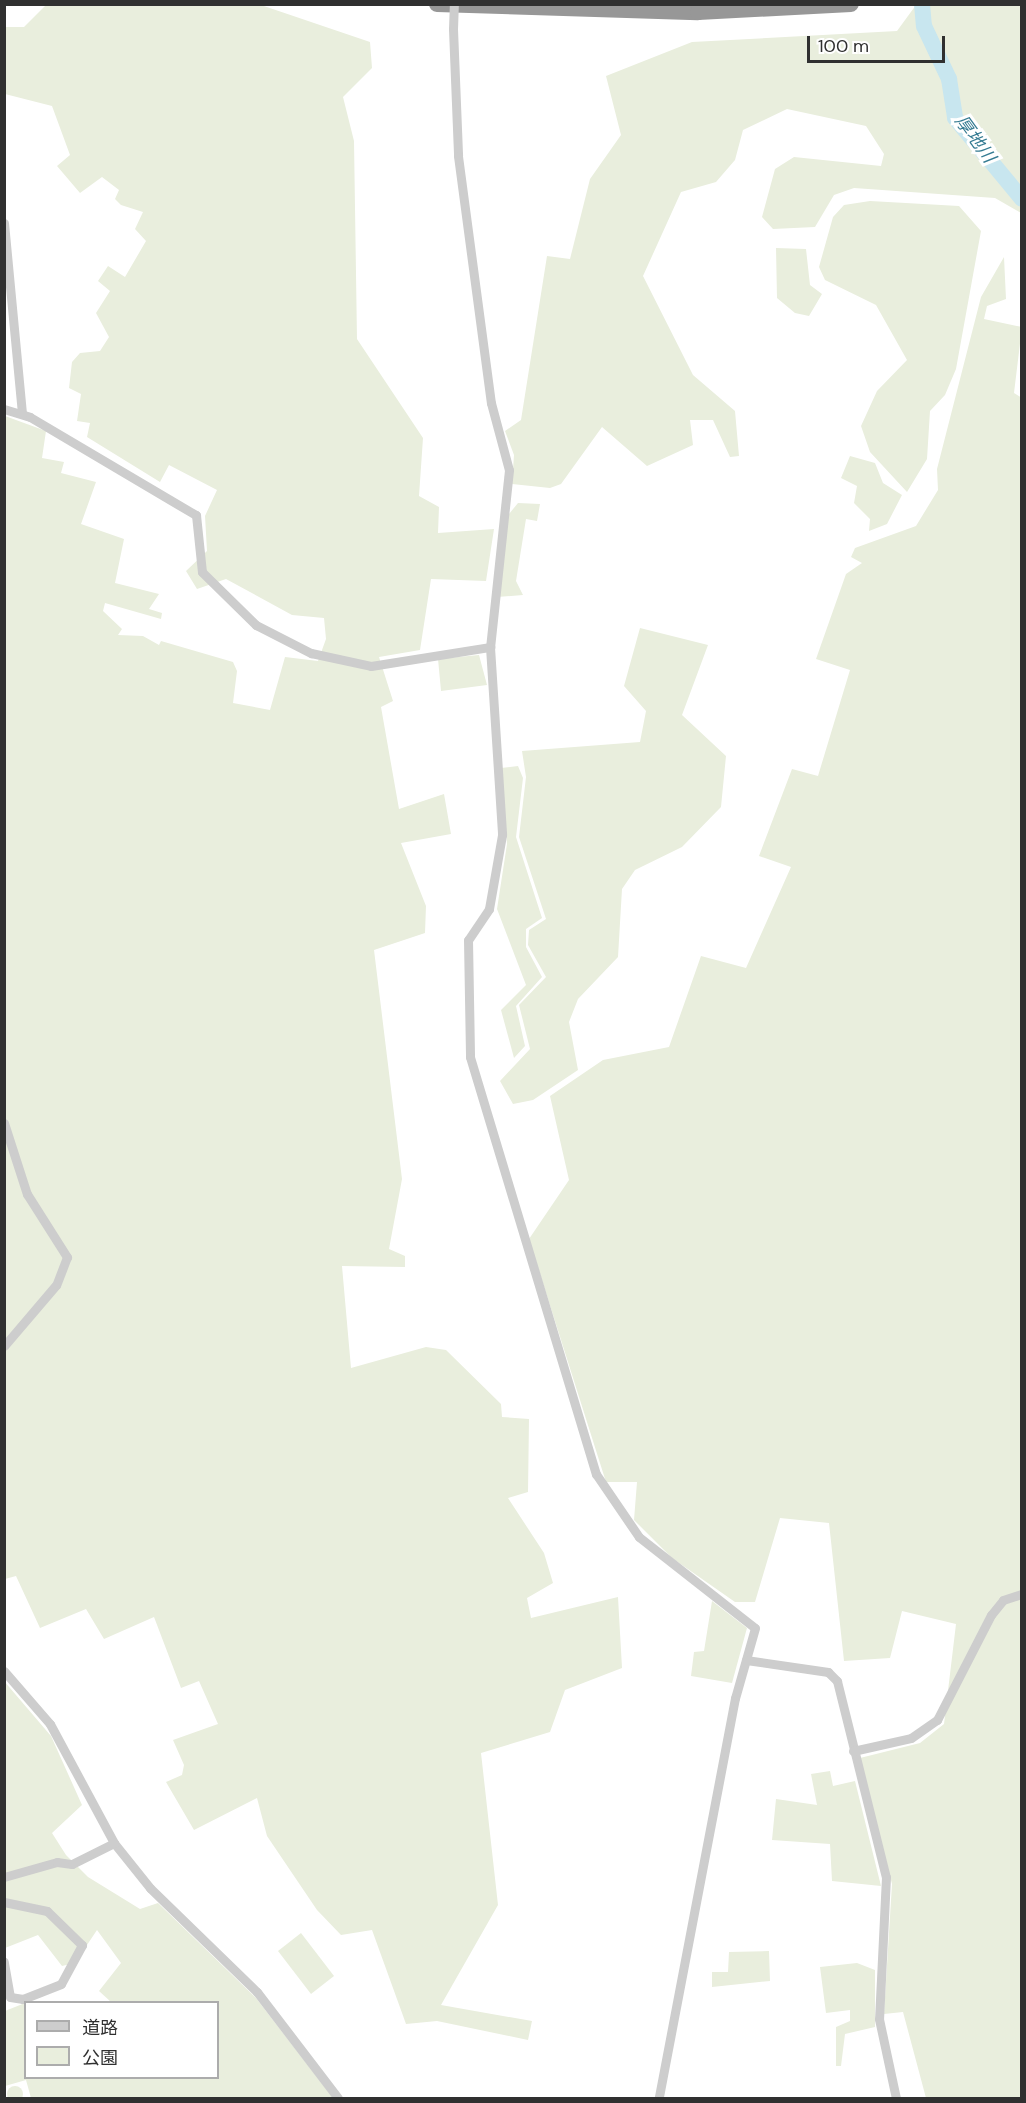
<!DOCTYPE html>
<meta charset="utf-8">
<style>
body{margin:0}
#map{position:relative;width:1026px;height:2103px;overflow:hidden;background:#fff;font-family:"DM Sans","Noto Sans JP",sans-serif}
div>[style]{position:absolute}
.green>*{inset:0;background:#e9eedd}
.round{border-radius:50%}
.river>*{height:16px;margin:-8px;padding:0 8px;transform-origin:8px;border-radius:8px;background:#c8e6ef}
.minor>*{height:9px;margin:-4.5px;padding:0 4.5px;transform-origin:4.5px;border-radius:4.5px;background:#cdcdcd}
.motorway>*{height:16px;margin:-8px;padding:0 8px;transform-origin:8px;border-radius:8px;background:#979797}
.minor-bridge>*{height:9px;margin:-4.5px;padding:0 4.5px;transform-origin:4.5px;border-radius:4.5px;background:#cdcdcd}
span{translate:-50% -50%;white-space:nowrap;text-align:center;line-height:1.15;-webkit-text-stroke:6px #fff;paint-order:stroke}
.water-label{font-size:18px;color:#357b92;font-style:italic}
.frame{position:absolute;inset:0;border:6px solid #303030;pointer-events:none}
.legend{position:absolute;left:24px;top:2001px;width:195px;height:78px;box-sizing:border-box;background:#fff;border:2px solid #acacac;margin:0;padding:8px 10px;list-style:none;font-size:18px;color:#303030}
.legend li{display:flex;align-items:center;gap:12px;height:30px}
.legend b{width:30px;border:2px solid #acacac}
.scale{position:absolute;left:807px;top:36px;width:138px;height:27px;box-sizing:border-box;border:3px solid #303030;border-top:0;padding-left:8px;font-size:18px;line-height:21px;white-space:nowrap;color:#303030;-webkit-text-stroke:4px #fff;paint-order:stroke}
</style>
<div id="map">
<div class="green">
<i style="clip-path:polygon(258px 4px,370px 42px,372px 68px,343px 97px,354px 141px,357px 339px,423px 438px,419px 496px,439px 507px,438px 533px,494px 529px,486px 581px,431px 579px,420px 650px,379px 657px,393px 701px,381px 707px,399px 809px,444px 794px,451px 834px,401px 843px,426px 906px,425px 933px,374px 950px,402px 1179px,389px 1249px,405px 1256px,405px 1267px,342px 1266px,351px 1368px,426px 1347px,446px 1350px,501px 1404px,502px 1417px,529px 1419px,528px 1492px,508px 1498px,544px 1553px,553px 1583px,527px 1598px,531px 1618px,618px 1597px,622px 1668px,565px 1690px,550px 1732px,481px 1753px,498px 1905px,441px 2005px,532px 2021px,528px 2040px,437px 2021px,406px 2024px,372px 1930px,341px 1935px,317px 1910px,267px 1836px,257px 1798px,194px 1830px,166px 1782px,182px 1775px,184px 1765px,173px 1740px,218px 1724px,199px 1681px,181px 1688px,154px 1617px,104px 1639px,86px 1609px,40px 1628px,16px 1576px,5px 1579px,5px 416px,46px 431px,42px 458px,64px 462px,61px 473px,96px 482px,81px 524px,124px 539px,115px 583px,159px 594px,149px 609px,162px 613px,161px 619px,105px 603px,103px 611px,122px 629px,118px 635px,143px 636px,159px 645px,161px 641px,233px 662px,237px 671px,233px 703px,270px 710px,285px 657px,318px 661px,326px 639px,324px 618px,292px 615px,226px 579px,197px 589px,186px 571px,207px 551px,205px 516px,217px 490px,169px 465px,160px 482px,87px 437px,90px 423px,77px 421px,81px 394px,69px 388px,72px 362px,80px 353px,100px 351px,109px 337px,96px 313px,110px 291px,98px 281px,108px 266px,125px 277px,146px 241px,135px 229px,143px 212px,121px 205px,115px 199px,119px 190px,102px 177px,80px 193px,57px 166px,70px 155px,52px 106px,5px 94px,4px 27px,24px 27px,46px 5px)"></i>
<i style="clip-path:polygon(916px 5px,1021px 5px,1021px 213px,995px 198px,854px 188px,834px 195px,815px 227px,773px 229px,762px 217px,775px 169px,794px 157px,881px 166px,884px 154px,866px 126px,787px 109px,743px 130px,735px 160px,716px 182px,681px 192px,643px 276px,693px 375px,735px 411px,739px 456px,730px 457px,713px 420px,690px 420px,693px 445px,647px 466px,602px 427px,561px 484px,550px 488px,512px 484px,514px 455px,505px 431px,521px 420px,547px 256px,570px 259px,590px 179px,621px 135px,606px 76px,692px 42px,897px 31px)"></i>
<i style="clip-path:polygon(870px 201px,959px 206px,981px 231px,956px 369px,945px 395px,930px 411px,927px 459px,907px 492px,870px 452px,861px 426px,877px 391px,907px 360px,876px 305px,825px 280px,819px 267px,833px 217px,844px 205px)"></i>
<i style="clip-path:polygon(776px 248px,806px 249px,810px 285px,822px 294px,809px 316px,795px 313px,777px 298px)"></i>
<i style="clip-path:polygon(1004px 257px,1006px 299px,987px 306px,984px 319px,1022px 327px,1014px 393px,1022px 398px,1021px 2098px,926px 2098px,903px 2012px,884px 2014px,892px 1884px,860px 1758px,920px 1743px,944px 1724px,956px 1624px,902px 1611px,890px 1658px,844px 1661px,829px 1523px,780px 1518px,755px 1602px,735px 1602px,672px 1558px,634px 1520px,637px 1482px,606px 1482px,529px 1239px,569px 1180px,550px 1096px,603px 1060px,669px 1047px,701px 956px,746px 968px,791px 867px,759px 856px,792px 769px,818px 776px,850px 670px,816px 659px,846px 574px,862px 563px,851px 557px,855px 548px,916px 526px,938px 490px,937px 469px,981px 297px)"></i>
<i style="clip-path:polygon(850px 456px,875px 463px,883px 483px,902px 495px,887px 524px,869px 531px,870px 519px,854px 503px,857px 486px,841px 478px)"></i>
<i style="clip-path:polygon(518px 503px,540px 504px,537px 521px,526px 519px,516px 581px,523px 595px,497px 597px,509px 514px)"></i>
<i style="clip-path:polygon(640px 628px,708px 645px,682px 715px,726px 756px,721px 807px,682px 847px,635px 870px,622px 889px,618px 957px,578px 999px,569px 1022px,578px 1070px,533px 1100px,513px 1104px,500px 1081px,530px 1049px,519px 1005px,546px 977px,528px 945px,529px 930px,546px 919px,519px 837px,526px 777px,522px 751px,640px 742px,646px 711px,624px 686px)"></i>
<i style="clip-path:polygon(479px 655px,487px 685px,441px 691px,438px 659px)"></i>
<i style="clip-path:polygon(518px 766px,523px 778px,516px 837px,542px 918px,526px 929px,526px 947px,542px 977px,516px 1006px,525px 1046px,514px 1058px,501px 1010px,526px 985px,497px 909px,507px 844px,501px 768px)"></i>
<i style="clip-path:polygon(712px 1601px,747px 1628px,732px 1683px,691px 1676px,694px 1652px,704px 1651px)"></i>
<i style="clip-path:polygon(4px 1681px,51px 1736px,82px 1805px,52px 1833px,66px 1855px,88px 1877px,140px 1909px,158px 1903px,256px 1998px,333px 2098px,31px 2098px,26px 2080px,5px 2086px,5px 2011px,25px 2003px,26px 2078px,218px 2078px,218px 2002px,111px 2002px,99px 1991px,121px 1963px,97px 1930px,75px 1963px,62px 1966px,38px 1935px,5px 1948px)"></i>
<i style="clip-path:polygon(830px 1771px,833px 1786px,855px 1781px,881px 1886px,832px 1881px,830px 1844px,772px 1840px,776px 1799px,817px 1805px,811px 1774px)"></i>
<i style="clip-path:polygon(301px 1933px,334px 1976px,311px 1994px,278px 1951px)"></i>
<i style="clip-path:polygon(769px 1951px,770px 1981px,712px 1987px,712px 1972px,728px 1972px,729px 1952px)"></i>
<i style="clip-path:polygon(857px 1963px,875px 1970px,875px 2027px,845px 2034px,841px 2066px,836px 2066px,836px 2027px,850px 2021px,850px 2010px,826px 2013px,820px 1967px)"></i>
<i class="round" style="left:7px;top:2086px;width:16px;height:16px"></i>
</div>
<div class="river">
<i style="left:922px;top:4px;width:22px;rotate:85deg"></i>
<i style="left:924px;top:26px;width:59px;rotate:64.7deg"></i>
<i style="left:949px;top:79px;width:39px;rotate:81deg"></i>
<i style="left:955px;top:118px;width:105px;rotate:50.4deg"></i>
</div>
<div class="minor">
<i style="left:453px;top:29px;width:127px;rotate:87.7deg"></i>
<i style="left:458px;top:156px;width:249px;rotate:82.4deg"></i>
<i style="left:491px;top:403px;width:69px;rotate:75deg"></i>
<i style="left:509px;top:470px;width:178px;rotate:96.1deg"></i>
<i style="left:490px;top:647px;width:188px;rotate:86.3deg"></i>
<i style="left:502px;top:835px;width:75px;rotate:100deg"></i>
<i style="left:489px;top:909px;width:37px;rotate:124deg"></i>
<i style="left:468px;top:940px;width:117px;rotate:89deg"></i>
<i style="left:470px;top:1057px;width:436px;rotate:73.2deg"></i>
<i style="left:596px;top:1474px;width:76px;rotate:55.7deg"></i>
<i style="left:639px;top:1537px;width:147px;rotate:38.1deg"></i>
<i style="left:755px;top:1628px;width:73px;rotate:105.9deg"></i>
<i style="left:735px;top:1698px;width:407px;rotate:100.8deg"></i>
<i style="left:4px;top:223px;width:190px;rotate:84.6deg"></i>
<i style="left:4px;top:409px;width:27px;rotate:17deg"></i>
<i style="left:30px;top:417px;width:193px;rotate:30.6deg"></i>
<i style="left:196px;top:515px;width:57px;rotate:84deg"></i>
<i style="left:202px;top:572px;width:76px;rotate:44.5deg"></i>
<i style="left:256px;top:625px;width:62px;rotate:27deg"></i>
<i style="left:311px;top:653px;width:61px;rotate:12.2deg"></i>
<i style="left:371px;top:666px;width:121px;rotate:-9.1deg"></i>
<i style="left:4px;top:1123px;width:75px;rotate:72.1deg"></i>
<i style="left:27px;top:1194px;width:75px;rotate:57.6deg"></i>
<i style="left:67px;top:1257px;width:30px;rotate:111deg"></i>
<i style="left:56px;top:1285px;width:80px;rotate:130.4deg"></i>
<i style="left:746px;top:1660px;width:83px;rotate:8.3deg"></i>
<i style="left:828px;top:1672px;width:13px;rotate:45deg"></i>
<i style="left:837px;top:1681px;width:202px;rotate:76deg"></i>
<i style="left:886px;top:1877px;width:142px;rotate:92.8deg"></i>
<i style="left:879px;top:2019px;width:81px;rotate:77.9deg"></i>
<i style="left:4px;top:1671px;width:70px;rotate:49deg"></i>
<i style="left:50px;top:1724px;width:135px;rotate:61.7deg"></i>
<i style="left:114px;top:1843px;width:58px;rotate:51.3deg"></i>
<i style="left:150px;top:1888px;width:149px;rotate:44.2deg"></i>
<i style="left:257px;top:1992px;width:133px;rotate:52.6deg"></i>
<i style="left:853px;top:1751px;width:59px;rotate:-12.6deg"></i>
<i style="left:911px;top:1738px;width:32px;rotate:-35deg"></i>
<i style="left:937px;top:1720px;width:118px;rotate:-62.8deg"></i>
<i style="left:991px;top:1615px;width:19px;rotate:-51deg"></i>
<i style="left:1003px;top:1600px;width:20px;rotate:-18deg"></i>
<i style="left:4px;top:1877px;width:55px;rotate:-15.8deg"></i>
<i style="left:57px;top:1862px;width:15px;rotate:8deg"></i>
<i style="left:72px;top:1864px;width:47px;rotate:-26.6deg"></i>
<i style="left:4px;top:1902px;width:44px;rotate:11.8deg"></i>
<i style="left:47px;top:1911px;width:49px;rotate:44.2deg"></i>
<i style="left:82px;top:1945px;width:44px;rotate:118.3deg"></i>
<i style="left:61px;top:1984px;width:41px;rotate:158.5deg"></i>
<i style="left:23px;top:1999px;width:13px;rotate:-171deg"></i>
<i style="left:10px;top:1997px;width:36px;rotate:-100deg"></i>
</div>
<div class="motorway">
<i style="left:437px;top:4px;width:261px;rotate:1.8deg"></i>
<i style="left:698px;top:12px;width:153px;rotate:-3deg"></i>
</div>
<div class="minor-bridge">
<i style="left:453px;top:29px;width:25px;rotate:-88deg"></i>
</div>
<div class="water-label">
<span style="left:975px;top:139px;rotate:54deg">厚地川</span>
</div>
<div class="frame"></div>
<ul class="legend">
<li><b style="height:8px;background:#cdcdcd"></b>道路</li>
<li><b style="height:16px;background:#e9eedd"></b>公園</li>
</ul>
<div class="scale">100 m</div>
</div>
